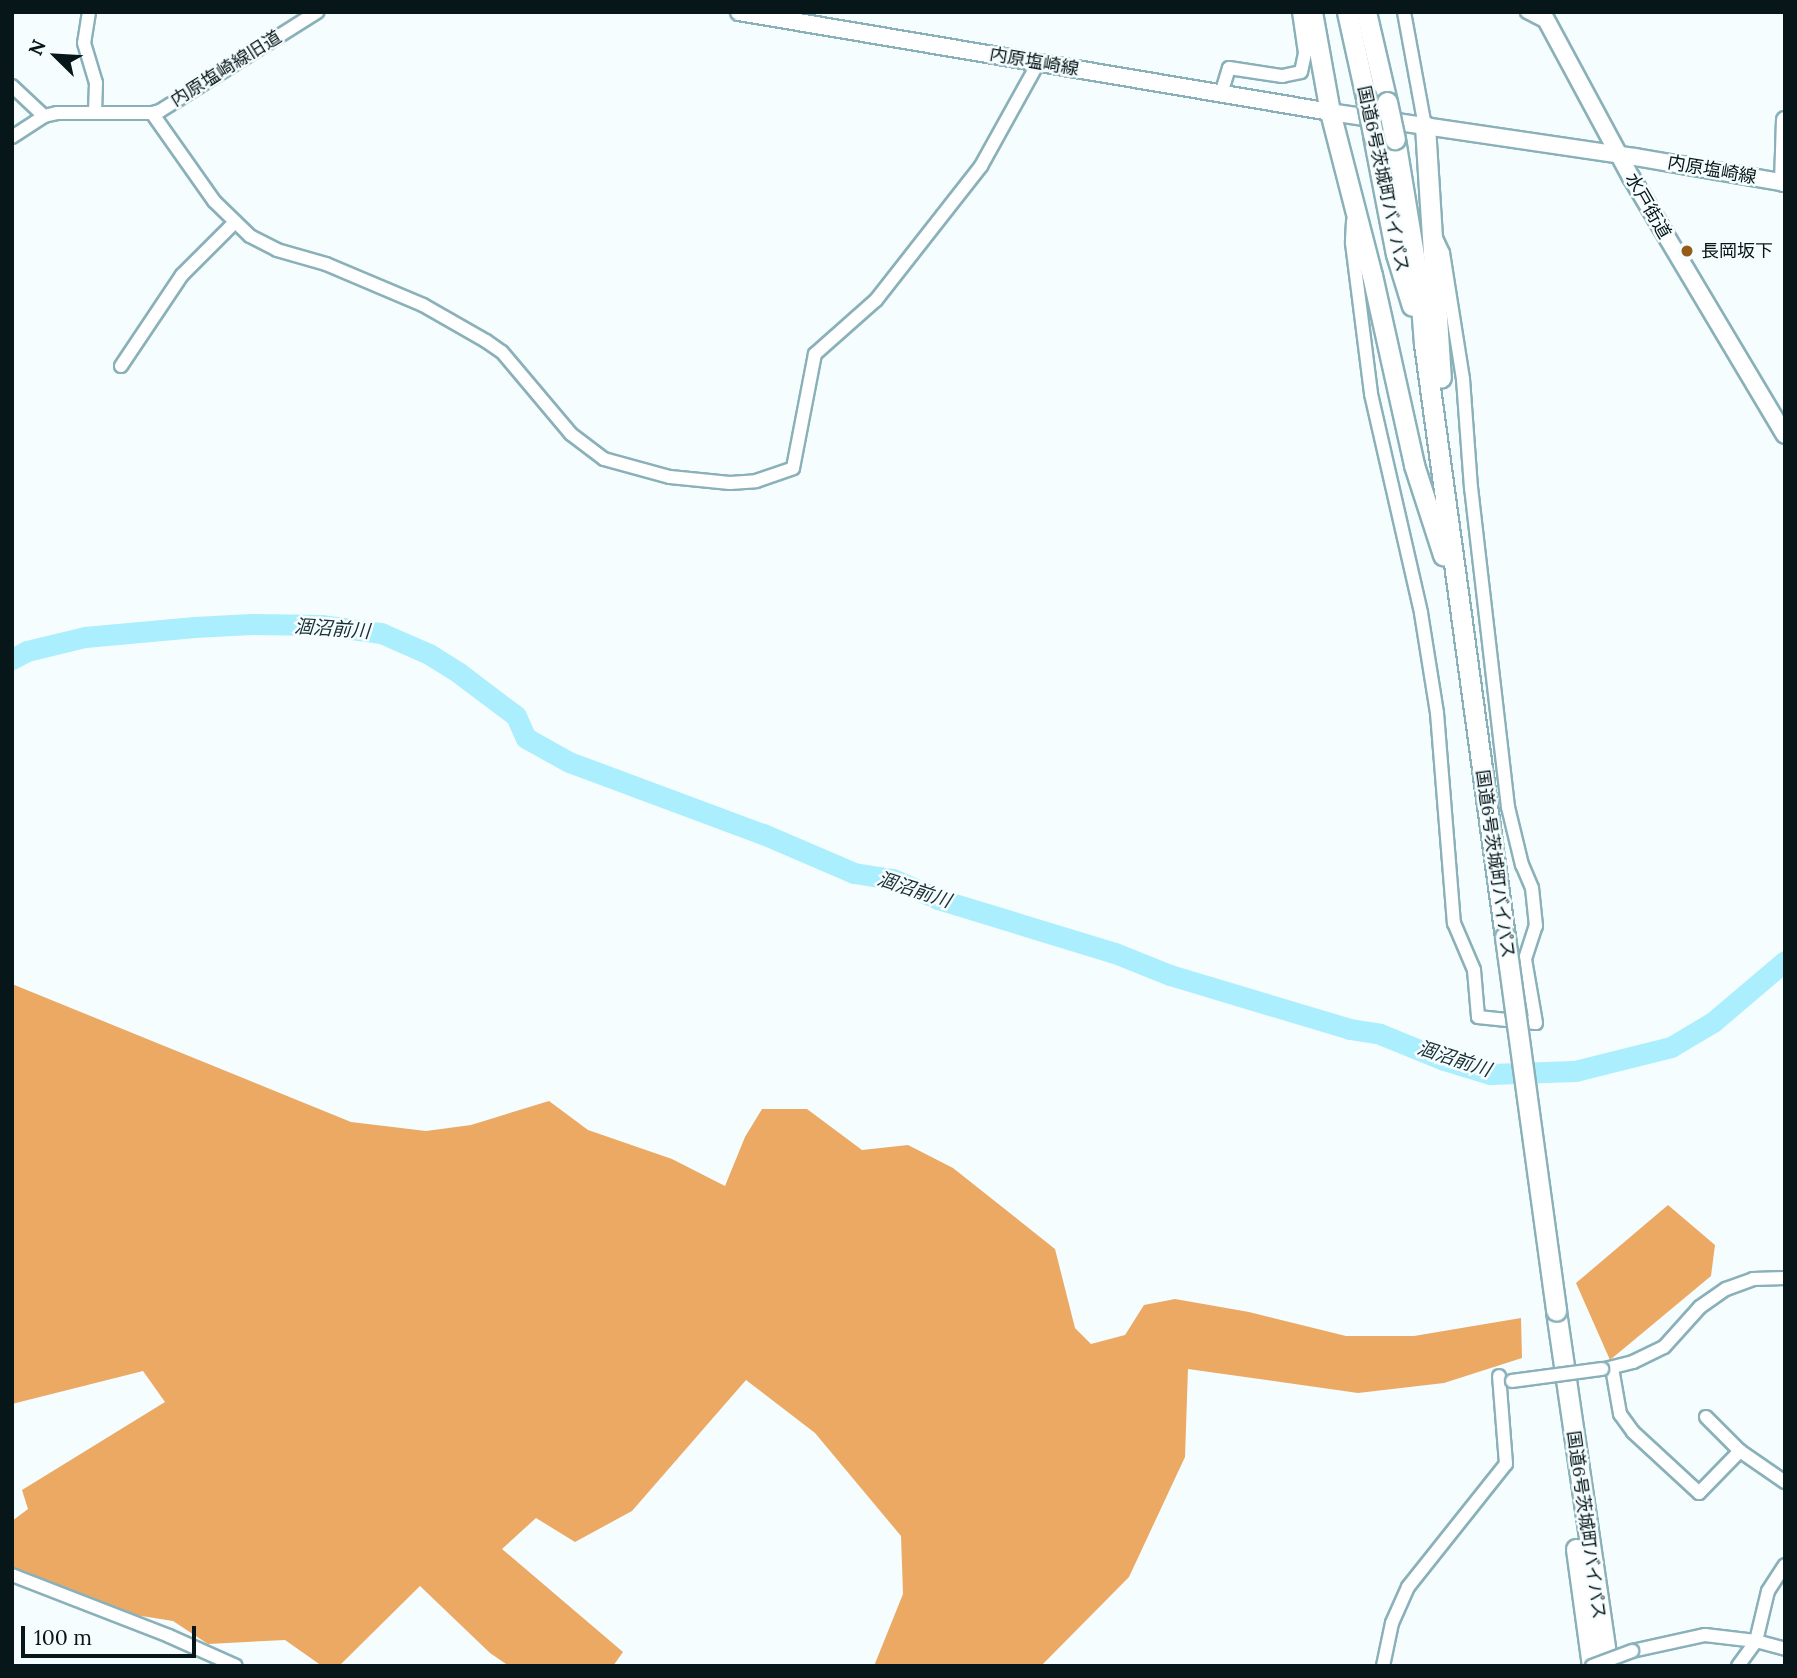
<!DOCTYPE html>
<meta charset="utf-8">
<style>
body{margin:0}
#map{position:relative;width:1797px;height:1678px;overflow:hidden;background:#f5fdff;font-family:Lora,"Noto Sans JP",serif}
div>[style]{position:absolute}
.forest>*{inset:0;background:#eca964}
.river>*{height:21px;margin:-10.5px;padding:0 10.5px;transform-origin:10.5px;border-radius:10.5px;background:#abeefd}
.roads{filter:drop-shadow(2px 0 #8ab1b9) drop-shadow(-2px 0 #8ab1b9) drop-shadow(0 2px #8ab1b9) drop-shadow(0 -2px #8ab1b9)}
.minor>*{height:12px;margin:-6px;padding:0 6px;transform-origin:6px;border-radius:6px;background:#fff}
.major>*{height:16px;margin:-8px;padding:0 8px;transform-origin:8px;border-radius:8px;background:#fff}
.highway>*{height:19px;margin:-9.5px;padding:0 9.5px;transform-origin:9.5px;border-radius:9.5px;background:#fff}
.bridges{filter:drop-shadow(2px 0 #8ab1b9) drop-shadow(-2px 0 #8ab1b9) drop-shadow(0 2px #8ab1b9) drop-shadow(0 -2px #8ab1b9)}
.minor-bridge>*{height:12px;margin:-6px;padding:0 6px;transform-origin:6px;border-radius:6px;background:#fff}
.highway-bridge>*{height:19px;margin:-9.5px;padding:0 9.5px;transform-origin:9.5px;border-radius:9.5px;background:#fff}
.dots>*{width:19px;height:19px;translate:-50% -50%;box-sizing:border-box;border:4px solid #f5fdff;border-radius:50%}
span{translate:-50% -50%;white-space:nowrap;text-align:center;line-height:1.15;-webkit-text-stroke:5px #f5fdff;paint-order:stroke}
.street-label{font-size:18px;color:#071619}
.poi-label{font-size:18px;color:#071619}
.left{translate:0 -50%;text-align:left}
.water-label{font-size:19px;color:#192f34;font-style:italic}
.frame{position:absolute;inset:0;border:14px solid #071619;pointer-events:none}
.north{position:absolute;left:21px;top:21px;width:70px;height:70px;-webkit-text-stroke:5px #f5fdff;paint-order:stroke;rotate:294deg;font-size:19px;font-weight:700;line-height:28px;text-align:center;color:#071619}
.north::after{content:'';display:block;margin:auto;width:24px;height:32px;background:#071619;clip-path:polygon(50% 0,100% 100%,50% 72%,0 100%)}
.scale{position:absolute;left:21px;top:1626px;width:175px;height:32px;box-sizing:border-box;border:4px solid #071619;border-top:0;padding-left:9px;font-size:21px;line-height:24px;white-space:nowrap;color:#071619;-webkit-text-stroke:5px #f5fdff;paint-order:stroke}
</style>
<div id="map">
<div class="forest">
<i style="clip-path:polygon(12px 984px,351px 1122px,426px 1131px,471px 1125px,549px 1101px,588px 1130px,672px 1159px,725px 1186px,745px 1137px,762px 1109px,807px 1109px,862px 1150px,908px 1145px,953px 1168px,1055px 1249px,1075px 1328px,1091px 1344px,1125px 1335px,1144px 1305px,1175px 1299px,1249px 1312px,1346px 1336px,1414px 1336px,1521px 1318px,1522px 1358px,1444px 1383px,1358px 1393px,1188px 1369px,1185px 1457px,1129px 1577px,1041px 1666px,874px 1666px,903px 1594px,901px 1536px,815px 1433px,746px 1380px,632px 1511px,575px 1542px,536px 1518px,502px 1549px,623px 1652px,613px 1666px,509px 1666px,490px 1653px,420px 1586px,339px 1666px,322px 1666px,285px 1640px,208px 1644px,173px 1621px,129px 1614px,12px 1568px,12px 1521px,28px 1509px,22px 1490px,165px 1402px,143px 1371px,12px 1404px)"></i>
<i style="clip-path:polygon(1668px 1205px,1715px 1245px,1711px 1276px,1610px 1360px,1576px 1283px)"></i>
</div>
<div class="river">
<i style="left:12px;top:659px;width:17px;rotate:-28deg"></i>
<i style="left:27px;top:651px;width:60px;rotate:-13.6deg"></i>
<i style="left:85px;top:637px;width:110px;rotate:-5.2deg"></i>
<i style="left:195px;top:627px;width:56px;rotate:-3.1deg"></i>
<i style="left:251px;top:624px;width:70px;rotate:0.8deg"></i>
<i style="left:321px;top:625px;width:61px;rotate:7.6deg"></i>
<i style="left:381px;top:633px;width:52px;rotate:23.6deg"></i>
<i style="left:429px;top:654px;width:36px;rotate:32deg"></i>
<i style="left:459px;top:673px;width:71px;rotate:37deg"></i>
<i style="left:516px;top:716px;width:24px;rotate:66deg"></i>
<i style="left:526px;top:738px;width:49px;rotate:29.2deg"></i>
<i style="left:569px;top:762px;width:207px;rotate:20.4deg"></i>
<i style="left:763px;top:834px;width:99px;rotate:23.2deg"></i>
<i style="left:854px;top:873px;width:39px;rotate:9deg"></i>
<i style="left:893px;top:879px;width:49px;rotate:24deg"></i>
<i style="left:938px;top:899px;width:185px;rotate:17deg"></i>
<i style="left:1115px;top:953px;width:59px;rotate:21.8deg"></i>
<i style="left:1170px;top:975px;width:188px;rotate:16.7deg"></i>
<i style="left:1350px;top:1029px;width:30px;rotate:9deg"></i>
<i style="left:1380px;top:1034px;width:69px;rotate:22.1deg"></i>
<i style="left:1444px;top:1060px;width:48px;rotate:16.9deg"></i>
<i style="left:1490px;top:1074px;width:85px;rotate:-2deg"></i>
<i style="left:1575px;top:1071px;width:99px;rotate:-14deg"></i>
<i style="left:1671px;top:1047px;width:49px;rotate:-30.8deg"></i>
<i style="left:1713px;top:1022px;width:94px;rotate:-40.3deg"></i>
</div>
<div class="roads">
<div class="minor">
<i style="left:89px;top:12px;width:31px;rotate:99deg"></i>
<i style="left:84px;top:43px;width:42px;rotate:73.3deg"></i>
<i style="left:96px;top:83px;width:29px;rotate:92deg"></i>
<i style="left:1404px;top:12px;width:116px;rotate:79.6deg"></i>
<i style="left:1527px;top:12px;width:25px;rotate:27deg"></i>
<i style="left:12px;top:86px;width:44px;rotate:43.2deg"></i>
<i style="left:1221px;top:94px;width:27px;rotate:-73deg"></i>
<i style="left:1229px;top:68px;width:54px;rotate:8.6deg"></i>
<i style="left:1282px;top:76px;width:19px;rotate:-12deg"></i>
<i style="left:1301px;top:72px;width:19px;rotate:-78deg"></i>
<i style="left:1305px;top:53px;width:41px;rotate:-98.3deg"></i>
<i style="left:152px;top:113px;width:108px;rotate:54.8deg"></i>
<i style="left:214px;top:201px;width:50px;rotate:44.2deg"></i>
<i style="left:250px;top:236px;width:30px;rotate:27deg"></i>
<i style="left:277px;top:250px;width:51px;rotate:15.9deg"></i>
<i style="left:326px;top:264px;width:105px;rotate:22.9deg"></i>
<i style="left:423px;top:305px;width:73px;rotate:29.7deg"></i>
<i style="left:486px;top:341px;width:19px;rotate:35deg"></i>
<i style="left:502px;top:352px;width:107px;rotate:49.9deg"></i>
<i style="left:571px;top:434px;width:41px;rotate:37.1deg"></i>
<i style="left:604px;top:459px;width:68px;rotate:15.3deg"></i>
<i style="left:670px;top:477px;width:60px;rotate:5.7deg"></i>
<i style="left:730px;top:483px;width:26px;rotate:-4deg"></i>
<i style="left:756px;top:481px;width:39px;rotate:-19deg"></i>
<i style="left:793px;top:468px;width:116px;rotate:-79.1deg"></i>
<i style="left:815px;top:354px;width:81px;rotate:-41.5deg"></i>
<i style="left:876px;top:300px;width:170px;rotate:-51.9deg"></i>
<i style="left:981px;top:166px;width:118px;rotate:-61deg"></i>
<i style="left:12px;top:137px;width:38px;rotate:-33deg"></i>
<i style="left:44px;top:116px;width:13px;rotate:-13deg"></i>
<i style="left:57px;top:113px;width:95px"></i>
<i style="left:152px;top:113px;width:8px;rotate:-14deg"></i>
<i style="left:160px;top:111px;width:186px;rotate:-32.2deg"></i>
<i style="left:1353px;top:221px;width:22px;rotate:93deg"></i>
<i style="left:1352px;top:243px;width:152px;rotate:82.8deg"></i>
<i style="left:1371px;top:394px;width:225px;rotate:77.1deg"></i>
<i style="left:1421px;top:613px;width:101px;rotate:80.9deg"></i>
<i style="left:1437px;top:713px;width:211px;rotate:85.4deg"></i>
<i style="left:1454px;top:923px;width:51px;rotate:66.9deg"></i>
<i style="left:1474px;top:970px;width:47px;rotate:85.1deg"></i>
<i style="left:1478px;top:1017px;width:58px;rotate:5.9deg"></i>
<i style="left:1536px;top:1023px;width:65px;rotate:-99.8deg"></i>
<i style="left:1525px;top:959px;width:35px;rotate:-72deg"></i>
<i style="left:1536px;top:926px;width:38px;rotate:-96deg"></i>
<i style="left:1532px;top:888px;width:25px;rotate:-113deg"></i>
<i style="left:1522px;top:865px;width:60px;rotate:-103.6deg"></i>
<i style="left:1508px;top:807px;width:321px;rotate:-96.6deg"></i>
<i style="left:1471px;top:488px;width:109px;rotate:-94.2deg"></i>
<i style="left:1463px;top:379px;width:128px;rotate:-99deg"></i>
<i style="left:1443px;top:253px;width:17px;rotate:-115deg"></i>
<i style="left:121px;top:366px;width:110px;rotate:-56.2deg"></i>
<i style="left:182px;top:275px;width:74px;rotate:-45deg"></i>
<i style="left:1612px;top:1368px;width:47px;rotate:80.1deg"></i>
<i style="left:1620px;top:1414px;width:22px;rotate:54deg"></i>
<i style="left:1633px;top:1432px;width:90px;rotate:42.7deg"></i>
<i style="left:1699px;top:1493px;width:59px;rotate:-45.7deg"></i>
<i style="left:1605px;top:1369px;width:29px;rotate:-14deg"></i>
<i style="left:1633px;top:1362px;width:34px;rotate:-26deg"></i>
<i style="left:1664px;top:1347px;width:54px;rotate:-48deg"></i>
<i style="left:1700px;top:1307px;width:32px;rotate:-35deg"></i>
<i style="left:1726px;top:1289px;width:29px;rotate:-20deg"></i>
<i style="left:1753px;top:1279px;width:32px;rotate:-2deg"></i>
<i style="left:1706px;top:1417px;width:48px;rotate:45deg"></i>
<i style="left:1740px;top:1451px;width:55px;rotate:34.6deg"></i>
<i style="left:12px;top:1575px;width:168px;rotate:21.2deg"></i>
<i style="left:169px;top:1636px;width:73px;rotate:24.1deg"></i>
<i style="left:1632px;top:1651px;width:75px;rotate:-12.4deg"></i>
<i style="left:1705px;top:1635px;width:51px;rotate:6.7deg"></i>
<i style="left:1756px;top:1641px;width:30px;rotate:15deg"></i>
<i style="left:1383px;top:1666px;width:44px;rotate:-78.2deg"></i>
<i style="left:1392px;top:1623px;width:39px;rotate:-66deg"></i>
<i style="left:1408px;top:1587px;width:157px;rotate:-51.5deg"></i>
<i style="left:1506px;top:1464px;width:88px;rotate:-94.5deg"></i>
<i style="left:1738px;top:1666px;width:31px;rotate:-54deg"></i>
<i style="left:1756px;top:1641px;width:51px;rotate:-76.5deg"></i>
<i style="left:1768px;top:1591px;width:31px;rotate:-57deg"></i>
</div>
<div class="major">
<i style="left:739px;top:12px;width:599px;rotate:9.6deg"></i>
<i style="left:1330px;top:112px;width:308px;rotate:8.4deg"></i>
<i style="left:1635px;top:157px;width:152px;rotate:9.8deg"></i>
<i style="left:1542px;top:12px;width:187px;rotate:61.7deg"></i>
<i style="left:1631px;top:177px;width:300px;rotate:59.2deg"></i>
<i style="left:1783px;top:183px;width:63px;rotate:-88.2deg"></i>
</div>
<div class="highway">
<i style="left:1312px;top:12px;width:102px;rotate:79.8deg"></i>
<i style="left:1330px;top:112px;width:168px;rotate:75.6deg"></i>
<i style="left:1372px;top:275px;width:195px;rotate:77.5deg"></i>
<i style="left:1414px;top:465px;width:95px;rotate:72.1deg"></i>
<i style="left:1347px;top:12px;width:88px;rotate:77.5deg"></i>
<i style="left:1366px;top:12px;width:92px;rotate:76.9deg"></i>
<i style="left:1425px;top:126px;width:252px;rotate:86.4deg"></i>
<i style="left:1373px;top:135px;width:121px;rotate:79.1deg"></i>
<i style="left:1396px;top:254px;width:54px;rotate:72.9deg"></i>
<i style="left:1395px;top:139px;width:155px;rotate:80.7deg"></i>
<i style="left:1420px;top:292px;width:52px;rotate:85.6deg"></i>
<i style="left:1424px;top:344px;width:599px;rotate:82.22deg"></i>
<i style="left:1556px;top:1311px;width:359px;rotate:81.7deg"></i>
<i style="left:1576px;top:1549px;width:118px;rotate:82.2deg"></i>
</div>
</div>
<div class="bridges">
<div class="minor-bridge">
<i style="left:1512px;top:1381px;width:91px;rotate:-7.6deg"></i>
<i style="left:1592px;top:1666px;width:43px;rotate:-20.6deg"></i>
</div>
<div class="highway-bridge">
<i style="left:1366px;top:98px;width:38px;rotate:79deg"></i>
<i style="left:1387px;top:102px;width:38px;rotate:78deg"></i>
<i style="left:1505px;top:937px;width:377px;rotate:82.2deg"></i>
</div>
</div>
<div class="dots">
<i style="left:1687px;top:251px;background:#955c18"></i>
</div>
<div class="street-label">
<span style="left:1034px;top:62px;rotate:10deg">内原塩崎線</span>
<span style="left:226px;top:69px;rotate:-32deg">内原塩崎線旧道</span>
<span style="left:1712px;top:170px;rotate:10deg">内原塩崎線</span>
<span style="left:1383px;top:179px;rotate:78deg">国道6号茨城町バイパス</span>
<span style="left:1648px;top:206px;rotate:60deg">水戸街道</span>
<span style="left:1495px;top:864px;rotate:82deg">国道6号茨城町バイパス</span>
<span style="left:1586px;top:1525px;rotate:82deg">国道6号茨城町バイパス</span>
</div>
<div class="poi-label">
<span class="left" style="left:1701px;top:251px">長岡坂下</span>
</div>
<div class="water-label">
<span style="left:332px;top:629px;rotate:4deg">涸沼前川</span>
<span style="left:914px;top:890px;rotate:18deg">涸沼前川</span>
<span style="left:1454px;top:1059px;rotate:18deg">涸沼前川</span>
</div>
<div class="frame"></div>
<div class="north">N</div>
<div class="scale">100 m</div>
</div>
